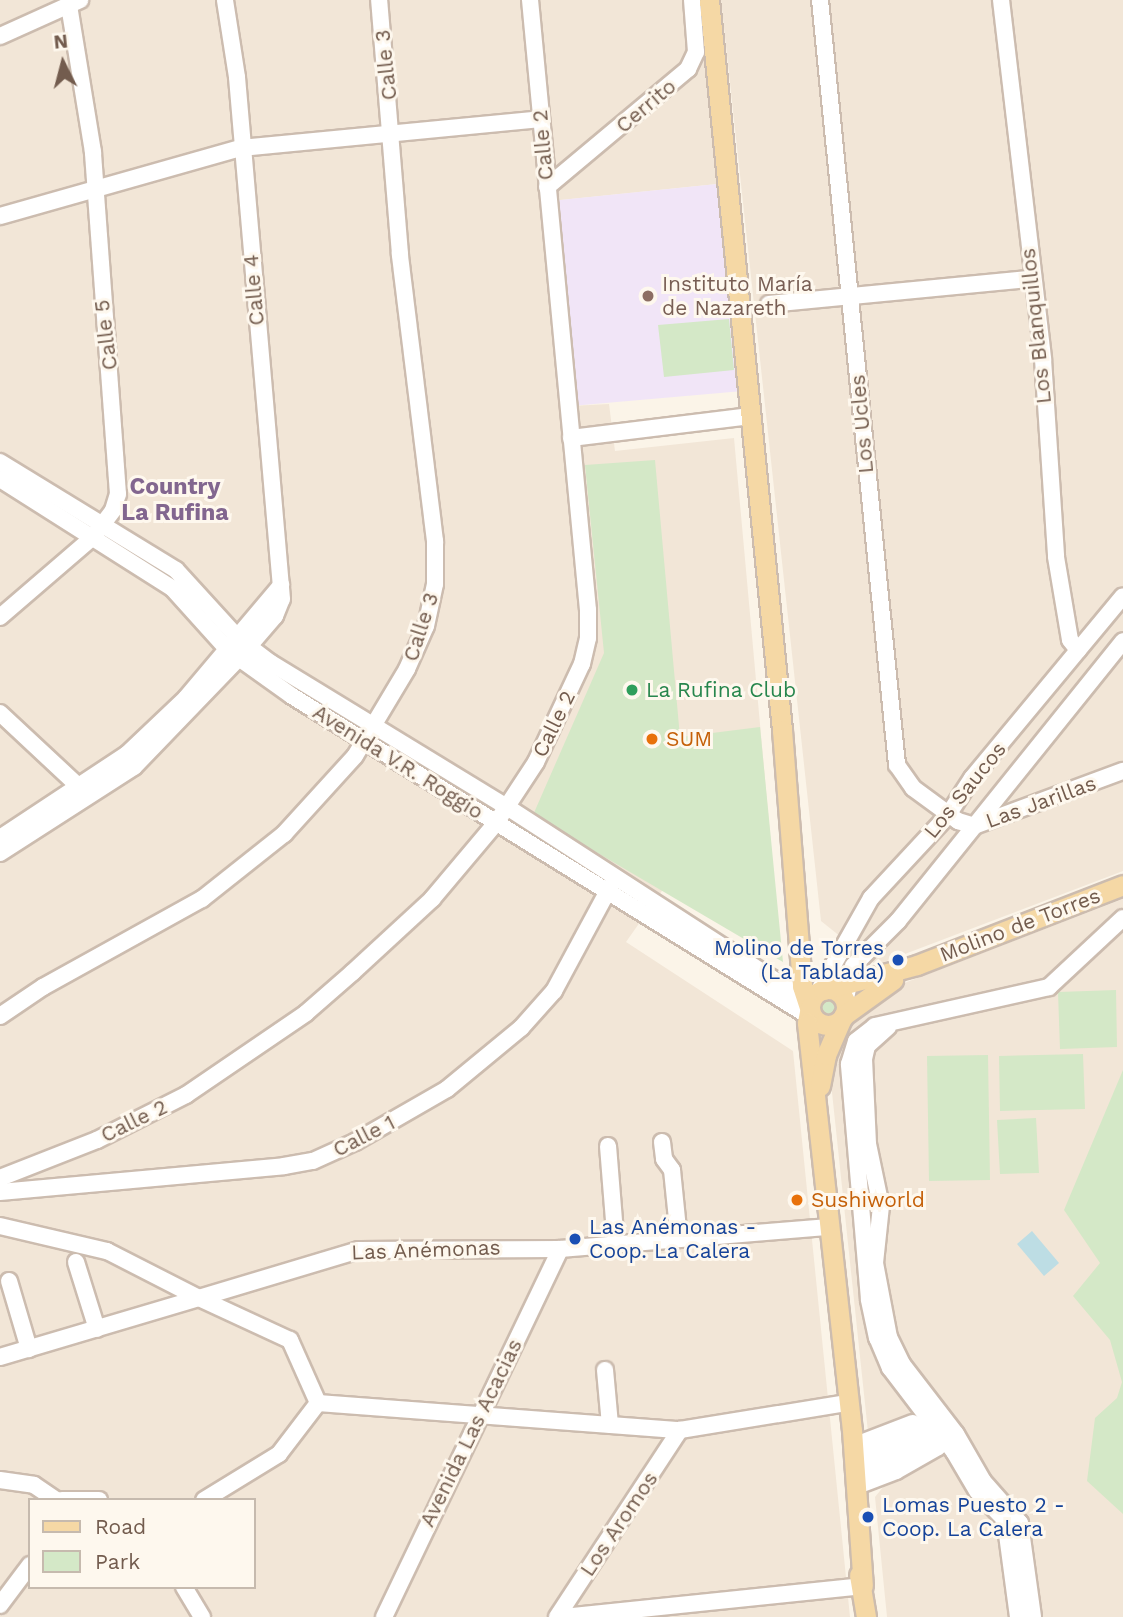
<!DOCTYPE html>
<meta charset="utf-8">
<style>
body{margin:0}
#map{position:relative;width:1123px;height:1617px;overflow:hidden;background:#fbf4e8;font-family:"Work Sans",sans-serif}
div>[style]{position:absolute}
.residential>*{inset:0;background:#f2e6d7}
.education>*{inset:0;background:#f1e5f7}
.green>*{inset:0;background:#d4e8c7}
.round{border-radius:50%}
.water>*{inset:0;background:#bddde4}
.roads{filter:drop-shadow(2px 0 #ccbcaf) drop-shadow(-2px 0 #ccbcaf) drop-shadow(0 2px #ccbcaf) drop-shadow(0 -2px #ccbcaf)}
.minor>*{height:16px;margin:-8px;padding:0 8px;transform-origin:8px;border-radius:8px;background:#fff}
.major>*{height:19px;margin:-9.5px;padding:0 9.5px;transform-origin:9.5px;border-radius:9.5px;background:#f5d8a5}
.major>.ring{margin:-9.5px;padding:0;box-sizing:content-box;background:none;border:19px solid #f5d8a5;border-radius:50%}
.dots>*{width:19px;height:19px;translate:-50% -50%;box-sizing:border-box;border:4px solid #fef8ee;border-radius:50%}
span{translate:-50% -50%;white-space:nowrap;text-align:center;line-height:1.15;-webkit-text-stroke:6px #fef8ee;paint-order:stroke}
.street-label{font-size:21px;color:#735c4e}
.education-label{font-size:21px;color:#785e54}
.left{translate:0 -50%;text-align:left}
.leisure-label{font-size:21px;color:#27864d}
.food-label{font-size:21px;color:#c56008}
.transit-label{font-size:21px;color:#164399}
.right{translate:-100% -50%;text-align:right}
.neighbourhood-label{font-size:23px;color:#82668f;font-weight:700}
.legend{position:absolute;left:28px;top:1498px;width:228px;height:91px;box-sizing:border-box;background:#fef8ee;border:2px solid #c6baae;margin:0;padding:9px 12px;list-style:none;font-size:21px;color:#735c4e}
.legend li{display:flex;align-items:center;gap:14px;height:35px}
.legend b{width:35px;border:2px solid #c6baae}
.north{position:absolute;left:28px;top:28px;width:70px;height:70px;-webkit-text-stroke:5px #fef8ee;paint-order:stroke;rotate:354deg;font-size:19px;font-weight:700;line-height:28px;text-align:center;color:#735c4e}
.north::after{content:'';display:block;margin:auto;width:24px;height:32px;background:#735c4e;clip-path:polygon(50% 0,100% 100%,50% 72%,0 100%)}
</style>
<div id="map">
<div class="residential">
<i style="clip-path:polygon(evenodd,0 0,703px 0,727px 183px,551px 201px,571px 406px,609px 404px,615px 451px,734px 438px,774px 878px,702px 834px,626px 942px,793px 1051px,850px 1617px,0 1617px,0 0,30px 1500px,254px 1500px,254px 1587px,30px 1587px,30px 1500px)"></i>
<i style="clip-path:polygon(721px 0,1123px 0,1123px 871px,876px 965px,821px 921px)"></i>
<i style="clip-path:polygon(1123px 899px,1123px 1617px,887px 1617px,875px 1497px,896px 1471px,880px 1437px,868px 1432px,831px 1083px,842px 1032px,894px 987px)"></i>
</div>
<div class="education">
<i style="clip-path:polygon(727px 183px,743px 391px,571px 406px,550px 201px)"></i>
</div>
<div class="green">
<i style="clip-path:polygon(729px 319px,734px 370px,664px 377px,658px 325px)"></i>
<i style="clip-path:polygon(655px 460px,680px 737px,760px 727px,783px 962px,533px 815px,604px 653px,585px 465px)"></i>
<i style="clip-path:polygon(1116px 990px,1117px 1047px,1060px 1049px,1058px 992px)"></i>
<i class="round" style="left:816px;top:995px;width:24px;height:24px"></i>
<i style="clip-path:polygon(1083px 1054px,1085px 1109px,1000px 1111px,999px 1056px)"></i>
<i style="clip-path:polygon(988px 1055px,990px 1180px,929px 1181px,927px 1056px)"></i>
<i style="clip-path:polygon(1123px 1070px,1123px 1514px,1087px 1481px,1095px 1418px,1117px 1398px,1122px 1382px,1110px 1340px,1073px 1296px,1100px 1263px,1064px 1210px)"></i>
<i style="clip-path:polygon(1036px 1118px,1039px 1173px,1000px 1174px,997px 1120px)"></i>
</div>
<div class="water">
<i style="clip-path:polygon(1032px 1231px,1059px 1263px,1044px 1276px,1017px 1244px)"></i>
</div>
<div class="roads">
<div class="minor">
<i style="left:820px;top:0;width:769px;rotate:84.25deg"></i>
<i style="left:897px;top:765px;width:28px;rotate:55deg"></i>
<i style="left:913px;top:788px;width:56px;rotate:36.3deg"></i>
<i style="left:958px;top:821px;width:17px;rotate:17deg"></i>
<i style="left:974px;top:826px;width:159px;rotate:-20.3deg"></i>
<i style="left:1001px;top:0;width:361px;rotate:83.3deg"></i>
<i style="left:1043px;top:359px;width:198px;rotate:86.2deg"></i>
<i style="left:1056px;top:557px;width:84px;rotate:80.4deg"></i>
<i style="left:1070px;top:640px;width:13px;rotate:51deg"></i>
<i style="left:0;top:36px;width:88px;rotate:-24.2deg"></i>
<i style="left:547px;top:187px;width:184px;rotate:-39.9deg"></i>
<i style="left:688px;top:69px;width:19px;rotate:-65deg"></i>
<i style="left:696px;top:52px;width:52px;rotate:-94.4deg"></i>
<i style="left:0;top:216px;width:250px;rotate:-15.8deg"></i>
<i style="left:241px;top:148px;width:301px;rotate:-5.5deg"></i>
<i style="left:769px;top:304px;width:263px;rotate:-5.5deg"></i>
<i style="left:571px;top:438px;width:181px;rotate:-7deg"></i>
<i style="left:0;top:462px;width:206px;rotate:31.5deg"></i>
<i style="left:176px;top:570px;width:93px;rotate:47.6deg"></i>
<i style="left:239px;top:639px;width:40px;rotate:37deg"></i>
<i style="left:271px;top:663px;width:276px;rotate:31.4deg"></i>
<i style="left:507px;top:807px;width:337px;rotate:32.9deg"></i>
<i style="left:790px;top:990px;width:24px;rotate:12deg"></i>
<i style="left:0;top:479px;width:204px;rotate:32.4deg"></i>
<i style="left:172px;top:588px;width:85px;rotate:47.9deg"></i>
<i style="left:229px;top:651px;width:77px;rotate:35.5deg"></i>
<i style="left:292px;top:696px;width:615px;rotate:31.78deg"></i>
<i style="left:0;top:617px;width:123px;rotate:-40.7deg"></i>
<i style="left:93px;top:537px;width:34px;rotate:-53deg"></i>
<i style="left:113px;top:510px;width:17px;rotate:-73deg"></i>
<i style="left:118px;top:494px;width:343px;rotate:-94.2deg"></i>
<i style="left:93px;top:152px;width:148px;rotate:-99.3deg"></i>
<i style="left:0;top:713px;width:120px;rotate:43deg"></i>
<i style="left:0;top:838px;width:152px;rotate:-33.5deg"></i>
<i style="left:127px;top:754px;width:81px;rotate:-43.5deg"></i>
<i style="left:186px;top:698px;width:148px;rotate:-49.9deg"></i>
<i style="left:0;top:853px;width:159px;rotate:-32.7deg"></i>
<i style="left:134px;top:767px;width:150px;rotate:-46.1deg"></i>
<i style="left:238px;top:659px;width:57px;rotate:-49.3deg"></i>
<i style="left:275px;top:616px;width:18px;rotate:-68deg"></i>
<i style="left:282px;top:599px;width:524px;rotate:-94.93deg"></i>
<i style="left:237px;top:77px;width:78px;rotate:-98.9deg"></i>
<i style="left:818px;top:992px;width:108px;rotate:-60.6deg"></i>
<i style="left:871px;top:898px;width:113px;rotate:-47.1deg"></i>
<i style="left:948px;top:815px;width:44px;rotate:-57deg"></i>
<i style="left:972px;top:778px;width:236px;rotate:-50.3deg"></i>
<i style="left:845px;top:1002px;width:37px;rotate:-77deg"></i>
<i style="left:853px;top:966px;width:64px;rotate:-45deg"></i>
<i style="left:898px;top:921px;width:359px;rotate:-51.2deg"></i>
<i style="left:0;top:1016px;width:52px;rotate:-34deg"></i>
<i style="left:43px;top:987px;width:182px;rotate:-29deg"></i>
<i style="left:202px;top:899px;width:105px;rotate:-38.4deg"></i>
<i style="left:284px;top:834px;width:105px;rotate:-47.7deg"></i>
<i style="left:355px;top:756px;width:101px;rotate:-59.1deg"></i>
<i style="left:407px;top:669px;width:47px;rotate:-66.2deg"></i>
<i style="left:426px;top:626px;width:43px;rotate:-77.9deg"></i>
<i style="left:435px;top:584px;width:43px;rotate:-90deg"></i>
<i style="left:435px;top:541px;width:289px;rotate:-97deg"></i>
<i style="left:400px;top:254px;width:255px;rotate:-94.7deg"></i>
<i style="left:888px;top:1027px;width:28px;rotate:138deg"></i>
<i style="left:867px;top:1046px;width:13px;rotate:103deg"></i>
<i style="left:864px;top:1059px;width:85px;rotate:87.3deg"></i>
<i style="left:868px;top:1144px;width:63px;rotate:78.2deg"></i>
<i style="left:881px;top:1206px;width:57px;rotate:96deg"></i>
<i style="left:875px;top:1263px;width:75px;rotate:79.3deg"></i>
<i style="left:889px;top:1337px;width:30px;rotate:64deg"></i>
<i style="left:902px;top:1364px;width:88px;rotate:52.4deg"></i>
<i style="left:956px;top:1434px;width:54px;rotate:60.1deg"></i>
<i style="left:983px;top:1481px;width:56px;rotate:48.6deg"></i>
<i style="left:1020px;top:1523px;width:95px;rotate:82.1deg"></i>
<i style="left:662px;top:1142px;width:17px;rotate:83deg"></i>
<i style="left:664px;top:1159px;width:14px;rotate:54deg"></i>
<i style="left:672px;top:1170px;width:69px;rotate:84.2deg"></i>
<i style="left:608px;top:1146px;width:99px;rotate:85.4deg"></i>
<i style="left:0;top:1178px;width:104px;rotate:-21.4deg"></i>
<i style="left:97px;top:1140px;width:100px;rotate:-26.8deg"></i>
<i style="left:186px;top:1095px;width:145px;rotate:-34.3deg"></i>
<i style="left:306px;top:1013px;width:62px;rotate:-41.1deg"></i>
<i style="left:353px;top:972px;width:108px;rotate:-42.7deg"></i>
<i style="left:432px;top:899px;width:99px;rotate:-49.9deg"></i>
<i style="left:496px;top:823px;width:73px;rotate:-56.7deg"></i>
<i style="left:536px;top:762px;width:108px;rotate:-64.9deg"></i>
<i style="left:582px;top:664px;width:27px;rotate:-77deg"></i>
<i style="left:588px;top:638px;width:28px;rotate:-90deg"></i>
<i style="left:588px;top:610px;width:613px;rotate:-95.43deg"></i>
<i style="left:0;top:1192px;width:285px;rotate:-5.2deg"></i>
<i style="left:284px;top:1166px;width:29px;rotate:-10deg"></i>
<i style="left:313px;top:1161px;width:46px;rotate:-24.3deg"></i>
<i style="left:355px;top:1142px;width:106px;rotate:-29.9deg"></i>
<i style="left:447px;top:1089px;width:96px;rotate:-39.5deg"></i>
<i style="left:521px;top:1028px;width:50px;rotate:-48.3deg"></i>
<i style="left:554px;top:991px;width:120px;rotate:-61.7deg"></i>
<i style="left:0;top:1226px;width:110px;rotate:13.2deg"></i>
<i style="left:107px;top:1251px;width:103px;rotate:27.1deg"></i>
<i style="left:199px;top:1298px;width:167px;rotate:-16.7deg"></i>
<i style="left:359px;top:1250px;width:201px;rotate:-0.3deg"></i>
<i style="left:560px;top:1249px;width:270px;rotate:-4.7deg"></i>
<i style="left:76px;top:1262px;width:70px;rotate:72.6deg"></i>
<i style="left:9px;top:1281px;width:71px;rotate:73.6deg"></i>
<i style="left:0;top:1357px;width:208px;rotate:-16.5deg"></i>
<i style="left:199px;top:1298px;width:100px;rotate:24.8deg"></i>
<i style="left:290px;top:1340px;width:69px;rotate:66deg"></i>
<i style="left:605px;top:1370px;width:55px;rotate:84.8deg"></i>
<i style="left:853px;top:1446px;width:64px;rotate:-21deg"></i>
<i style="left:855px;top:1462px;width:72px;rotate:-26.6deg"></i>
<i style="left:919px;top:1430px;width:23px;rotate:-40deg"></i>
<i style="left:856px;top:1476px;width:96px;rotate:-26deg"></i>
<i style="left:0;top:1480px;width:34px;rotate:8deg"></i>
<i style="left:34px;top:1485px;width:27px;rotate:34deg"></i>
<i style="left:857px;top:1486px;width:42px;rotate:-21deg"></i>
<i style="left:896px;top:1471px;width:48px;rotate:-29.7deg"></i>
<i style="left:938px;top:1447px;width:19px;rotate:-54deg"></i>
<i style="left:62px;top:1500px;width:37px"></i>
<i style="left:204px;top:1500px;width:88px;rotate:-31.5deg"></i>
<i style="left:279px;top:1454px;width:64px;rotate:-52.6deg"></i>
<i style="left:318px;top:1403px;width:363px;rotate:4.3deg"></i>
<i style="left:680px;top:1430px;width:168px;rotate:-9.2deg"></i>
<i style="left:184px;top:1587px;width:35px;rotate:59deg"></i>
<i style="left:0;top:1605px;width:50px;rotate:-53.1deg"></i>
<i style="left:560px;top:1613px;width:13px;rotate:13deg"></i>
<i style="left:573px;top:1616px;width:292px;rotate:-5.9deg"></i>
<i style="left:384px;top:1617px;width:408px;rotate:-64.4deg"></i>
<i style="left:557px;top:1617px;width:224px;rotate:-56.7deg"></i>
<i style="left:1018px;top:1617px;width:98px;rotate:-97.6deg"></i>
<i style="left:1005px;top:1520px;width:40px;rotate:-134deg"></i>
<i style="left:977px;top:1491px;width:45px;rotate:-120.5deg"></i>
<i style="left:954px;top:1452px;width:106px;rotate:-127.3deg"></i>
<i style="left:890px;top:1368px;width:33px;rotate:-113deg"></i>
<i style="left:877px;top:1338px;width:40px;rotate:-102deg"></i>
<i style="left:869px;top:1299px;width:236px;rotate:-94.9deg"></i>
<i style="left:849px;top:1064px;width:24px;rotate:-73deg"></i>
<i style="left:856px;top:1041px;width:24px;rotate:-38deg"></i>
<i style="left:875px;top:1026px;width:178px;rotate:-12.6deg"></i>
<i style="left:1049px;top:987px;width:101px;rotate:-43deg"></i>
</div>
<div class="major">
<i style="left:709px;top:0;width:734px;rotate:84.29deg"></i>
<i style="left:782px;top:730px;width:257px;rotate:85.5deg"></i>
<i style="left:802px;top:986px;width:32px;rotate:72deg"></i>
<i class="ring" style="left:810px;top:989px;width:17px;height:17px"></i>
<i style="left:823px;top:990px;width:97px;rotate:-14.9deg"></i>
<i style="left:917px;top:965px;width:221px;rotate:-21.2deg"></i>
<i style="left:810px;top:1007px;width:16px;rotate:101deg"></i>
<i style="left:807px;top:1023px;width:409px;rotate:83.7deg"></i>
<i style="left:852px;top:1430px;width:156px;rotate:86deg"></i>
<i style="left:843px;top:1016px;width:62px;rotate:-35.8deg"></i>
<i style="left:820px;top:1086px;width:32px;rotate:-79deg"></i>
<i style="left:826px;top:1055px;width:40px;rotate:-66.6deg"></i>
<i style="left:859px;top:1575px;width:43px;rotate:80.5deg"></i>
</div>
</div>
<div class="dots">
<i style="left:648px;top:296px;background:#8d6e63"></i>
<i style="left:632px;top:690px;background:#2e9e5b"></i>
<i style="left:652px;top:739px;background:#e8710a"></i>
<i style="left:898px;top:960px;background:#1a4fb4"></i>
<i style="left:797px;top:1200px;background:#e8710a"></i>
<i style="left:575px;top:1239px;background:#1a4fb4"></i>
<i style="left:868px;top:1517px;background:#1a4fb4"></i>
</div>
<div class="street-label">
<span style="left:386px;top:65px;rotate:-96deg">Calle 3</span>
<span style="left:646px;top:106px;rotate:-40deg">Cerrito</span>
<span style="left:543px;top:145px;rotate:-95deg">Calle 2</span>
<span style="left:254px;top:290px;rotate:-95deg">Calle 4</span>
<span style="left:1036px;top:326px;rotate:-96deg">Los Blanquillos</span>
<span style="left:106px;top:335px;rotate:-97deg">Calle 5</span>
<span style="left:862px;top:424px;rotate:-95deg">Los Ucles</span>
<span style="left:421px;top:627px;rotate:-72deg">Calle 3</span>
<span style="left:554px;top:724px;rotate:-64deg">Calle 2</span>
<span style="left:398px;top:762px;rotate:32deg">Avenida V.R. Roggio</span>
<span style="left:965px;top:790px;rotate:-51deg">Los Saucos</span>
<span style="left:1041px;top:802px;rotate:-20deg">Las Jarillas</span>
<span style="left:1020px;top:925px;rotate:-21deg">Molino de Torres</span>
<span style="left:134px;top:1121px;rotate:-26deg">Calle 2</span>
<span style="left:364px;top:1136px;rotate:-27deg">Calle 1</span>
<span style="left:426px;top:1250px;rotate:-2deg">Las Anémonas</span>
<span style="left:471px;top:1433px;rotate:-64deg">Avenida Las Acacias</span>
<span style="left:619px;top:1524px;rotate:-56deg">Los Aromos</span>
</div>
<div class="education-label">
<span class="left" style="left:662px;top:296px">Instituto María<br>de Nazareth</span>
</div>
<div class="leisure-label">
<span class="left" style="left:646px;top:690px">La Rufina Club</span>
</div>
<div class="food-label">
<span class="left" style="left:666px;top:739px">SUM</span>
<span class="left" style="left:811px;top:1200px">Sushiworld</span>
</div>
<div class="transit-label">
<span class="right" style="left:884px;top:960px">Molino de Torres<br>(La Tablada)</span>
<span class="left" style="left:589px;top:1239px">Las Anémonas -<br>Coop. La Calera</span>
<span class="left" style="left:882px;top:1517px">Lomas Puesto 2 -<br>Coop. La Calera</span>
</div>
<div class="neighbourhood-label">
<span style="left:175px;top:500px">Country<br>La Rufina</span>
</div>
<ul class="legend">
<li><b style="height:9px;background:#f5d8a5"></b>Road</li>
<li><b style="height:19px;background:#d4e8c7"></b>Park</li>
</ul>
<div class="north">N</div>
</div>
